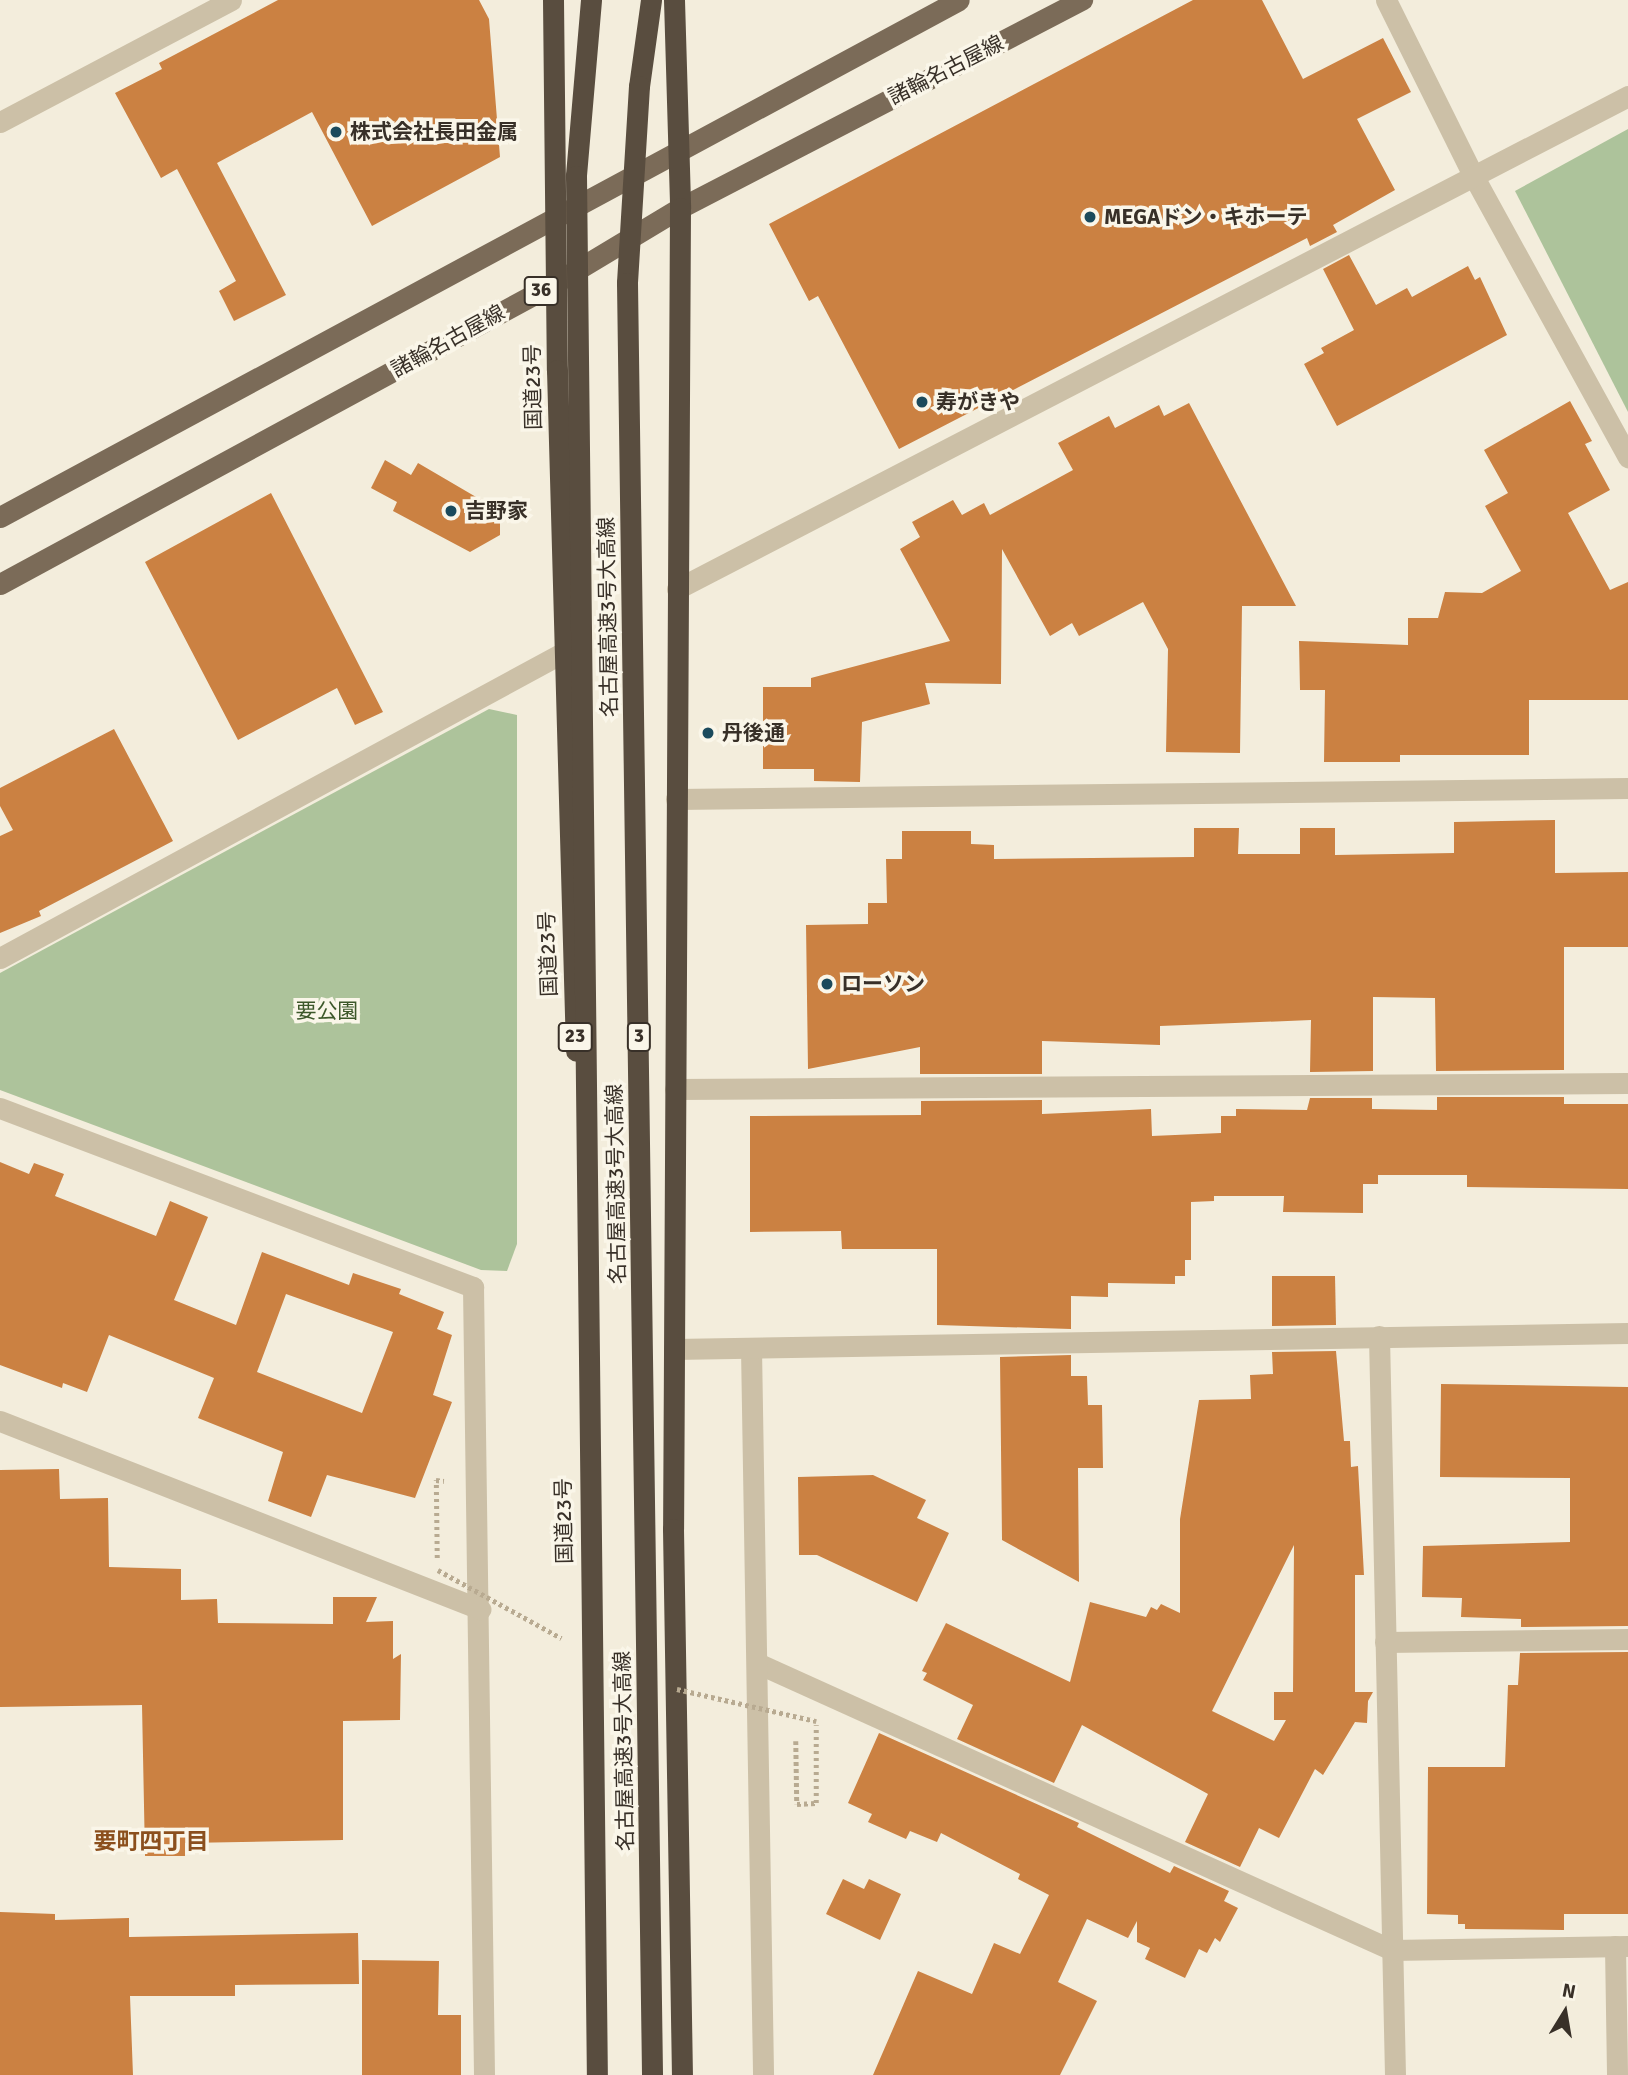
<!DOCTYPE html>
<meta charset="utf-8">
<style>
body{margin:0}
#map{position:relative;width:1628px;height:2075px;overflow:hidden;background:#f3eddc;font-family:Signika,"Noto Sans JP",sans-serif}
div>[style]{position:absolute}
.green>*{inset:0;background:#adc39b}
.building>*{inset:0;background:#cb8142}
.path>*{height:4.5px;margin-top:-2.25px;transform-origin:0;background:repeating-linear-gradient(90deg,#b8aa91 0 3.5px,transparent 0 7px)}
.lane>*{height:21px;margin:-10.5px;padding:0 10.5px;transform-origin:10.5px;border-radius:10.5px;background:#ccc0a7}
.street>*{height:21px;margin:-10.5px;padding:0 10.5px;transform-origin:10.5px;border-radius:10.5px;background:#ccc0a7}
.primary>*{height:21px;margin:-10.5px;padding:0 10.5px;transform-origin:10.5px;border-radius:10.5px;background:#7b6b58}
.highway>*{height:21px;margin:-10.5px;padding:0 10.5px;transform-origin:10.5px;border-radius:10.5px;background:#594d3f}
.path-bridge>*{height:4.5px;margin-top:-2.25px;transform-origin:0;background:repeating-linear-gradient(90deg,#b8aa91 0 3.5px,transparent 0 7px)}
.highway-bridge>*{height:21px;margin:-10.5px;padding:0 10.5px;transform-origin:10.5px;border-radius:10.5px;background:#594d3f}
.dots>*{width:19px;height:19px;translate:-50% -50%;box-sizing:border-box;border:4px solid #faf6e9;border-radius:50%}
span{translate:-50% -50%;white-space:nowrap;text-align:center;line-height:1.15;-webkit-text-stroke:7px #faf6e9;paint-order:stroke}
.shield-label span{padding:2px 5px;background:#faf6e9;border:2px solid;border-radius:5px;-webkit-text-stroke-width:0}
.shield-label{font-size:19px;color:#383028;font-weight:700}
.street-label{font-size:21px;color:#383028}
.poi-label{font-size:21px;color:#383028;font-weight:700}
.left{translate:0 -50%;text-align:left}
.park-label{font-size:21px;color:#3d582a}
.neighbourhood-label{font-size:23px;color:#8b4f1d;font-weight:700}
.north{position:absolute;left:1530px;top:1977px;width:70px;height:70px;-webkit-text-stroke:5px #faf6e9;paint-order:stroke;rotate:11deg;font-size:19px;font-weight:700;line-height:28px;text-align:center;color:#383028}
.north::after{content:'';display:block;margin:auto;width:24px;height:32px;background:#383028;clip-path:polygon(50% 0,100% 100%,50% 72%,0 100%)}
</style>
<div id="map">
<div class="green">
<i style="clip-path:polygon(1628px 129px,1628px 412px,1515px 191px)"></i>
<i style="clip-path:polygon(489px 709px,517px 715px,517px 1244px,507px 1271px,481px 1270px,0 1090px,0 973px)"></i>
</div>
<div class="building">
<i style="clip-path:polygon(278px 0,479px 0,489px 19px,500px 157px,372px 226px,312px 112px,217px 163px,286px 295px,234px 321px,219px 291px,236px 281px,177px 169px,161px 178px,115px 93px,162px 69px,159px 63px)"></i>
<i style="clip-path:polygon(1193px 0,1262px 0,1303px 79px,1383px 38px,1411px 92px,1357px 119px,1395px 190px,1333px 225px,1337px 232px,1310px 246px,1307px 238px,899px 449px,818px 296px,809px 301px,769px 224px)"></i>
<i style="clip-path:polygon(1349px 255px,1376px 305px,1407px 288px,1412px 297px,1468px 266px,1475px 280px,1480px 277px,1507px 335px,1337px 426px,1304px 364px,1324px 353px,1321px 348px,1354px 330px,1323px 269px)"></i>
<i style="clip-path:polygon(1570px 401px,1592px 441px,1585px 444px,1610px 490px,1568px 513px,1610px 590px,1628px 582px,1628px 700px,1529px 700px,1529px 755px,1400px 755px,1400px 762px,1324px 762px,1325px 690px,1300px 690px,1299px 641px,1408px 645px,1408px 618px,1438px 618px,1445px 592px,1482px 593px,1521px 571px,1485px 506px,1508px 493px,1484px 450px)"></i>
<i style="clip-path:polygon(1189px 403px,1296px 606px,1242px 606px,1240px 753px,1166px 752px,1168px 649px,1143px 602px,1079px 636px,1072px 623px,1050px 636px,1002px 549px,1001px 684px,925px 683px,930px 704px,862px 722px,860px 782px,814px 781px,814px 769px,763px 769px,763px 687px,811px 687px,811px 678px,950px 641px,900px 549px,920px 537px,912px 522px,953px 500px,962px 515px,984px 503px,990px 515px,1073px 470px,1058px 443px,1109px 416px,1115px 428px,1159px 405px,1164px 416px)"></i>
<i style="clip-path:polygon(385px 460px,411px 475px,418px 463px,500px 511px,500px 535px,470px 552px,393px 511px,397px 502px,371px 488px)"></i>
<i style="clip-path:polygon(271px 493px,383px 712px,355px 725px,337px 688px,238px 740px,145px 562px)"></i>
<i style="clip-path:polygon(114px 729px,173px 841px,39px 911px,41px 916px,0 933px,0 836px,13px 830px,0 806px,0 788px)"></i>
<i style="clip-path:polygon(1555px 820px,1555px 873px,1628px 872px,1628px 947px,1564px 947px,1564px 1070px,1436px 1071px,1435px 998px,1373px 997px,1373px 1071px,1310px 1072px,1311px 1020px,1160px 1026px,1160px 1045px,1042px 1041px,1042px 1074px,920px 1074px,920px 1047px,808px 1069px,806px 925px,868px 924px,868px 903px,887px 903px,886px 859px,902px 859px,902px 831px,971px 831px,971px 844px,994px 845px,994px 859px,1194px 857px,1194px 828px,1239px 828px,1238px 854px,1300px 854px,1300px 828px,1335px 828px,1335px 855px,1454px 853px,1454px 822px)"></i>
<i style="clip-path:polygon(1437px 1097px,1564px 1097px,1564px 1104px,1628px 1104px,1628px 1189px,1467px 1187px,1467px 1175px,1378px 1175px,1378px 1184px,1363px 1184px,1363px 1213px,1283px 1212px,1284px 1196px,1214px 1196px,1214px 1201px,1191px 1202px,1191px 1260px,1185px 1260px,1185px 1276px,1175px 1276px,1175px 1284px,1108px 1283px,1108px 1297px,1071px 1296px,1071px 1329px,937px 1325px,937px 1249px,842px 1249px,841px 1231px,750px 1232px,750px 1116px,921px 1115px,921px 1101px,1042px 1100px,1042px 1114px,1151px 1109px,1152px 1136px,1221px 1133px,1221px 1116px,1236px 1116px,1236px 1109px,1307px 1110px,1310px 1098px,1372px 1098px,1372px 1109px,1437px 1110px)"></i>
<i style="clip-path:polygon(evenodd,0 1162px,29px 1174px,34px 1163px,64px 1174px,55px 1196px,156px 1236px,170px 1201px,208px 1217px,174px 1300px,236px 1325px,262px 1252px,349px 1285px,353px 1273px,401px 1289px,399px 1294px,444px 1312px,437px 1329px,452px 1335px,433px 1395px,452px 1402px,415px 1498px,327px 1475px,311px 1517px,268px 1501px,283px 1452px,198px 1418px,214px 1378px,109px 1335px,87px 1392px,63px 1383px,62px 1388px,0 1365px,0 1162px,286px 1294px,393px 1332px,362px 1413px,257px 1372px,286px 1294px)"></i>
<i style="clip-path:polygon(1272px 1276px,1335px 1276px,1336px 1325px,1272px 1326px)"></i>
<i style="clip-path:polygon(evenodd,1336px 1351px,1344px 1441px,1350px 1441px,1351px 1467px,1358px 1466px,1364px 1575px,1355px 1575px,1355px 1692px,1373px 1692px,1368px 1701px,1367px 1723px,1355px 1722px,1323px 1775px,1315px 1769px,1279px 1838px,1259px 1828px,1240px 1867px,1185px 1842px,1208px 1794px,1082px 1725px,1054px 1783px,957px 1739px,973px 1705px,923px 1680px,927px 1673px,922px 1671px,946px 1623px,1070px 1682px,1090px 1602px,1146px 1617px,1151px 1607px,1157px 1610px,1161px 1604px,1180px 1613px,1180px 1519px,1199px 1400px,1251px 1399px,1250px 1375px,1273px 1374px,1272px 1352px,1336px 1351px,1294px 1545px,1293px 1692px,1274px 1692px,1274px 1720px,1286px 1720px,1274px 1741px,1212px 1711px,1294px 1545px)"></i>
<i style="clip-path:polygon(1071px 1355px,1071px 1376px,1087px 1376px,1088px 1405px,1102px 1405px,1103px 1468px,1078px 1468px,1079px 1582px,1002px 1540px,1000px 1357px)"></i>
<i style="clip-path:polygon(1441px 1384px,1628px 1387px,1628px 1626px,1521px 1627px,1521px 1619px,1461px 1617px,1462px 1598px,1422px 1597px,1423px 1546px,1570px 1542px,1570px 1478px,1440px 1477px)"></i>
<i style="clip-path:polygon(59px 1469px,60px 1499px,108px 1498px,109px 1567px,181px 1569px,181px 1600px,217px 1599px,218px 1623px,333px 1624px,333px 1597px,377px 1597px,366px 1622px,393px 1621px,393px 1659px,401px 1654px,400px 1720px,343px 1721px,343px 1840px,185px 1843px,185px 1856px,145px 1856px,142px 1705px,0 1707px,0 1470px)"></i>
<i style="clip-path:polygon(873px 1475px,926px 1500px,917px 1518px,949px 1533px,917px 1602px,817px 1555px,799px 1555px,798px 1477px)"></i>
<i style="clip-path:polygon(1628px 1652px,1628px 1914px,1564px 1914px,1564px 1930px,1465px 1929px,1465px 1924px,1458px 1924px,1458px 1915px,1427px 1914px,1428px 1767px,1505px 1767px,1508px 1685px,1518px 1685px,1520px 1653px)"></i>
<i style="clip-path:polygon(879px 1733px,1079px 1823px,1077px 1827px,1170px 1873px,1174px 1866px,1229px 1891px,1224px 1901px,1238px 1908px,1220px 1942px,1215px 1938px,1207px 1953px,1199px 1949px,1185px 1978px,1145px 1959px,1150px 1948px,1137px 1942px,1137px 1921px,1128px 1938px,1087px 1919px,1058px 1982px,1097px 2001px,1060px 2075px,873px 2075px,918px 1971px,972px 1994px,994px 1943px,1020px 1954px,1049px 1895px,1018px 1879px,1020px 1874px,941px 1833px,937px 1842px,910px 1831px,906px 1839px,868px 1822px,872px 1814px,848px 1803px)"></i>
<i style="clip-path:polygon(843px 1879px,864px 1889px,869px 1879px,901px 1894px,880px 1940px,826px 1914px)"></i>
<i style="clip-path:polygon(0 1912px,55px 1914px,55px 1920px,129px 1918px,129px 1937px,358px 1933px,359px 1984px,235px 1985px,235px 1996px,130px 1996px,133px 2075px,0 2075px)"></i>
<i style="clip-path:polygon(362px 1960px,439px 1961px,438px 2015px,461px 2015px,461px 2075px,362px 2075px)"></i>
</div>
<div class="path">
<i style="left:437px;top:1558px;width:78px;rotate:-90.7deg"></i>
<i style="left:436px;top:1480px;width:8px;rotate:7deg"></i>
<i style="left:796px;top:1741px;width:63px;rotate:89.1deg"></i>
<i style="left:797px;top:1804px;width:19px;rotate:-3deg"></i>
<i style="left:816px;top:1803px;width:78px;rotate:-90deg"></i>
</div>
<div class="lane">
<i style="left:757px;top:1663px;width:697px;rotate:24.32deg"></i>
<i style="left:1615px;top:1946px;width:129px;rotate:89.1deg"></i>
</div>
<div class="street">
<i style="left:1386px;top:0;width:198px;rotate:63.6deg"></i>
<i style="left:1474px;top:177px;width:320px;rotate:61.2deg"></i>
<i style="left:0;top:122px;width:261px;rotate:-27.8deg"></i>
<i style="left:677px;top:589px;width:1071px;rotate:-27.4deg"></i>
<i style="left:676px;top:799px;width:952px;rotate:-0.66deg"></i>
<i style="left:0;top:958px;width:642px;rotate:-28.48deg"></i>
<i style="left:675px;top:1089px;width:953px;rotate:-0.36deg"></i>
<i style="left:0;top:1108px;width:506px;rotate:20.73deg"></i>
<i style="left:473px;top:1287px;width:788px;rotate:89.2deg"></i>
<i style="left:1379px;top:1336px;width:739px;rotate:88.76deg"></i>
<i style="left:751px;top:1348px;width:727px;rotate:89.05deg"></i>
<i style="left:674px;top:1349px;width:954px;rotate:-0.96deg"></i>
<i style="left:0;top:1421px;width:516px;rotate:21.39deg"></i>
<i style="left:1385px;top:1642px;width:243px;rotate:-0.7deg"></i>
<i style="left:1392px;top:1950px;width:236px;rotate:-1deg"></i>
</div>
<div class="primary">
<i style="left:0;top:517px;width:1089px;rotate:-28.33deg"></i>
<i style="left:0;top:584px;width:631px;rotate:-28.47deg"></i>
<i style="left:555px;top:283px;width:146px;rotate:-31deg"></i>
<i style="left:680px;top:208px;width:453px;rotate:-27.4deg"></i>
</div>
<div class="highway">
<i style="left:553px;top:0;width:370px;rotate:89.4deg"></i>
<i style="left:557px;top:370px;width:681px;rotate:88.4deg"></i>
<i style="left:674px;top:0;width:208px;rotate:88.3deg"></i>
<i style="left:680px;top:208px;width:1321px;rotate:90.3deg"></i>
<i style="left:673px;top:1529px;width:546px;rotate:89.06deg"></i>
</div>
<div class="path-bridge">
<i style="left:438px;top:1570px;width:141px;rotate:28.9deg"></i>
<i style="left:677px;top:1689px;width:143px;rotate:13deg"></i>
</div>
<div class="highway-bridge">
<i style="left:591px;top:0;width:177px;rotate:94.9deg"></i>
<i style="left:576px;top:176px;width:1899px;rotate:89.37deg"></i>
<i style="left:651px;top:0;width:87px;rotate:97.9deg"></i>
<i style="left:639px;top:86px;width:197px;rotate:93.5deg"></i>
<i style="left:627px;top:283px;width:1792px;rotate:89.2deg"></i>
</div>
<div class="dots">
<i style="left:336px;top:132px;background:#1b4a5c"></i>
<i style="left:1090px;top:217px;background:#1b4a5c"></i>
<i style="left:922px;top:402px;background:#1b4a5c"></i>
<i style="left:451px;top:511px;background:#1b4a5c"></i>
<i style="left:708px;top:733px;background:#1b4a5c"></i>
<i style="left:827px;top:984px;background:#1b4a5c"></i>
</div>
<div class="shield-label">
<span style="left:541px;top:291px">36</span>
<span style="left:575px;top:1037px">23</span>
<span style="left:639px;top:1037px">3</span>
</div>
<div class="street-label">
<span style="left:946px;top:70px;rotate:-27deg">諸輪名古屋線</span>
<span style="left:448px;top:341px;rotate:-29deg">諸輪名古屋線</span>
<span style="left:533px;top:387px;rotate:-91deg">国道23号</span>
<span style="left:608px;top:617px;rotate:-91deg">名古屋高速3号大高線</span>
<span style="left:548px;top:954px;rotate:-92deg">国道23号</span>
<span style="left:616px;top:1184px;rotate:-91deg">名古屋高速3号大高線</span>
<span style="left:564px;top:1521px;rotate:-91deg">国道23号</span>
<span style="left:624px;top:1751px;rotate:-91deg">名古屋高速3号大高線</span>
</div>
<div class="poi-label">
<span class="left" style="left:350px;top:132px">株式会社長田金属</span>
<span class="left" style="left:1104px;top:217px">MEGAドン・キホーテ</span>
<span class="left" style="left:936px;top:402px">寿がきや</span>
<span class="left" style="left:465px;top:511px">吉野家</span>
<span class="left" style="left:722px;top:733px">丹後通</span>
<span class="left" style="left:841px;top:984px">ローソン</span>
</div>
<div class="park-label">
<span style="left:327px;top:1011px">要公園</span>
</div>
<div class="neighbourhood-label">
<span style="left:151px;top:1842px">要町四丁目</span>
</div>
<div class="north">N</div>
</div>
